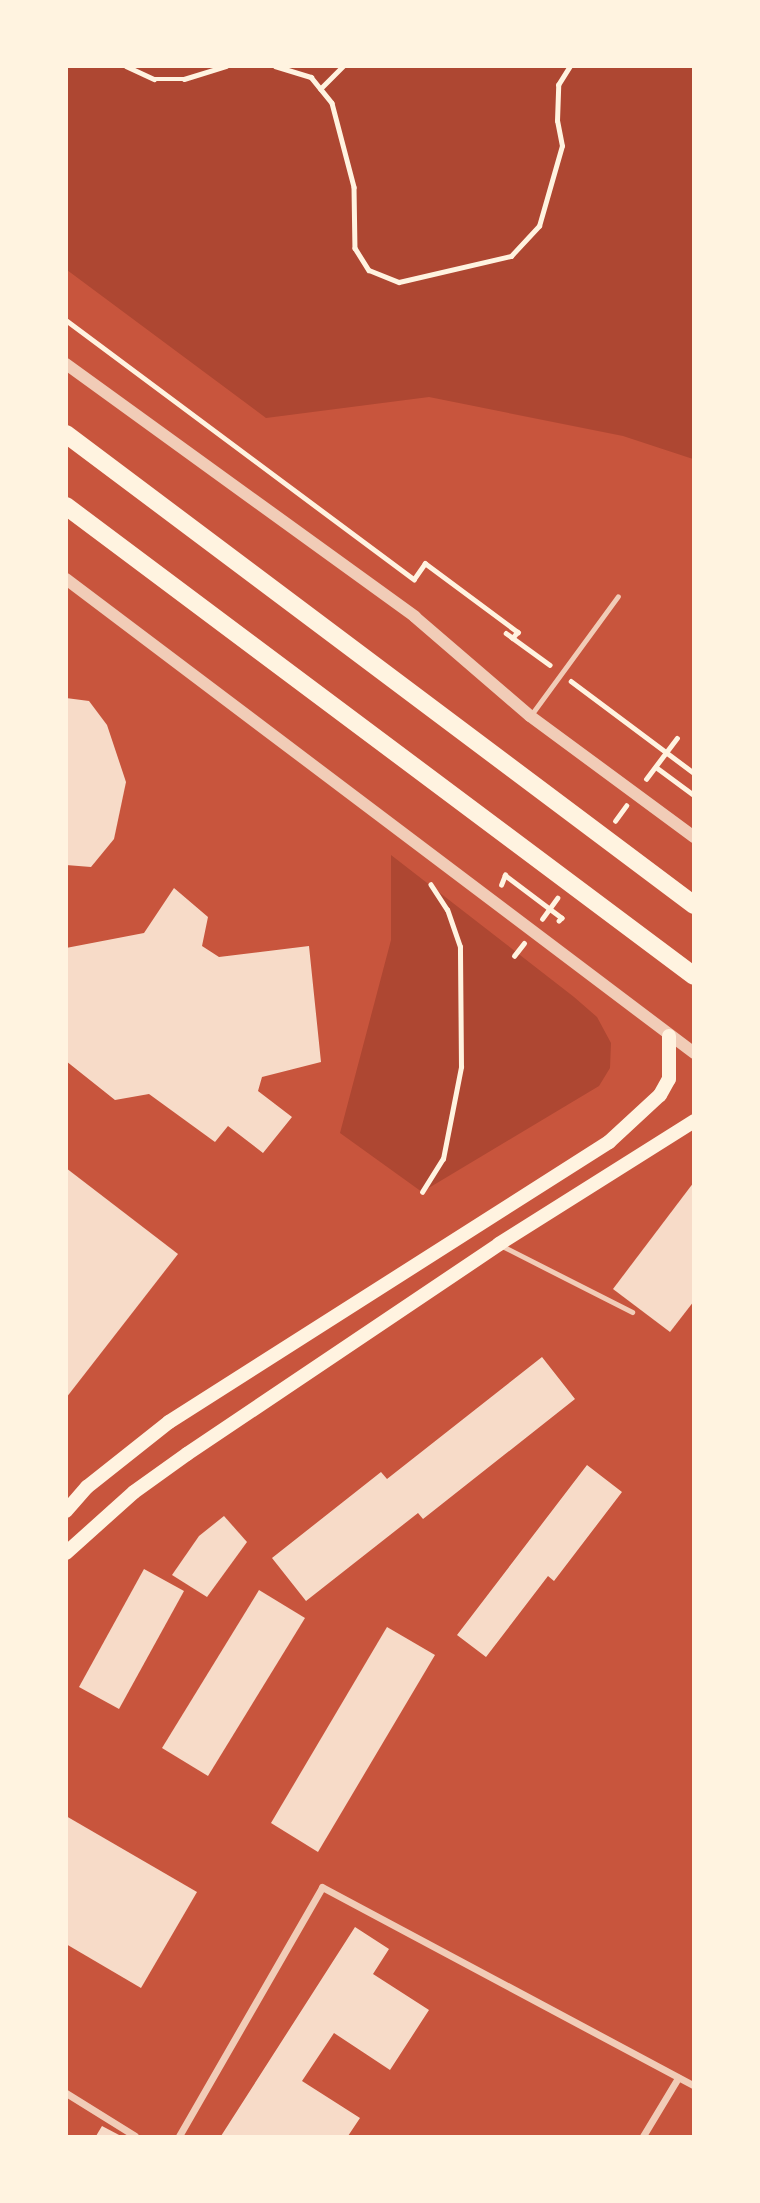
<!DOCTYPE html>
<style>
body{margin:0}
#map{position:relative;width:760px;height:2203px;overflow:hidden;background:#c8553d;font-family:Montserrat,sans-serif}
div>[style]{position:absolute}
.green>*{inset:0;background:#ae4732}
.building>*{inset:0;background:#f7dbc8}
.path>*{height:4.5px;margin:-2.25px;padding:0 2.25px;transform-origin:2.25px;border-radius:2.25px;background:#fff3e0}
.service>*{height:5px;margin:-2.5px;padding:0 2.5px;transform-origin:2.5px;border-radius:2.5px;background:#f1ccb7}
.minor>*{height:7px;margin:-3.5px;padding:0 3.5px;transform-origin:3.5px;border-radius:3.5px;background:#f1ccb7}
.tertiary>*{height:12px;margin:-6px;padding:0 6px;transform-origin:6px;border-radius:6px;background:#f1ccb7}
.secondary>*{height:14px;margin:-7px;padding:0 7px;transform-origin:7px;border-radius:7px;background:#fff3e0}
.trunk>*{height:18px;margin:-9px;padding:0 9px;transform-origin:9px;border-radius:9px;background:#fff3e0}
span{translate:-50% -50%;white-space:nowrap;text-align:center;line-height:1.15;-webkit-text-stroke:5px #fff3e0;paint-order:stroke}
.frame{position:absolute;inset:0;border:68px solid #fff3e0;pointer-events:none}
</style>
<div id="map">
<div class="green">
<i style="clip-path:polygon(66px 67px,693px 67px,693px 459px,623px 436px,429px 397px,266px 418px,67px 270px)"></i>
<i style="clip-path:polygon(391px 855px,574px 997px,597px 1017px,611px 1043px,610px 1068px,599px 1086px,422px 1192px,340px 1133px,391px 940px)"></i>
</div>
<div class="building">
<i style="clip-path:polygon(66px 698px,89px 701px,107px 725px,126px 782px,114px 839px,91px 867px,66px 865px)"></i>
<i style="clip-path:polygon(174px 888px,208px 917px,202px 946px,219px 957px,309px 946px,321px 1062px,262px 1077px,258px 1091px,292px 1117px,263px 1153px,228px 1126px,215px 1142px,149px 1094px,115px 1100px,66px 1061px,66px 948px,144px 933px)"></i>
<i style="clip-path:polygon(66px 1168px,178px 1254px,66px 1398px)"></i>
<i style="clip-path:polygon(694px 1182px,694px 1301px,670px 1332px,613px 1289px)"></i>
<i style="clip-path:polygon(542px 1357px,575px 1399px,423px 1519px,418px 1513px,306px 1601px,272px 1558px,381px 1472px,387px 1479px)"></i>
<i style="clip-path:polygon(587px 1465px,622px 1492px,554px 1581px,548px 1576px,486px 1657px,457px 1635px)"></i>
<i style="clip-path:polygon(224px 1516px,247px 1542px,207px 1597px,172px 1575px,199px 1536px)"></i>
<i style="clip-path:polygon(144px 1569px,184px 1591px,119px 1709px,79px 1687px)"></i>
<i style="clip-path:polygon(259px 1590px,305px 1618px,208px 1776px,162px 1748px)"></i>
<i style="clip-path:polygon(387px 1627px,435px 1655px,318px 1852px,271px 1823px)"></i>
<i style="clip-path:polygon(66px 1816px,197px 1892px,141px 1988px,66px 1944px)"></i>
<i style="clip-path:polygon(355px 1927px,389px 1949px,373px 1974px,429px 2010px,390px 2070px,334px 2033px,302px 2081px,360px 2118px,348px 2136px,221px 2136px)"></i>
<i style="clip-path:polygon(102px 2126px,121px 2136px,96px 2136px)"></i>
</div>
<div class="path">
<i style="left:126px;top:66px;width:31px;rotate:25deg"></i>
<i style="left:154px;top:79px;width:30px"></i>
<i style="left:184px;top:79px;width:44px;rotate:-17.2deg"></i>
<i style="left:275px;top:66px;width:38px;rotate:17deg"></i>
<i style="left:311px;top:77px;width:33px;rotate:51deg"></i>
<i style="left:332px;top:103px;width:87px;rotate:75.3deg"></i>
<i style="left:354px;top:187px;width:61px;rotate:89.1deg"></i>
<i style="left:355px;top:248px;width:26px;rotate:58deg"></i>
<i style="left:369px;top:270px;width:32px;rotate:22deg"></i>
<i style="left:399px;top:282px;width:115px;rotate:-13.1deg"></i>
<i style="left:511px;top:256px;width:41px;rotate:-47deg"></i>
<i style="left:539px;top:226px;width:83px;rotate:-74deg"></i>
<i style="left:562px;top:146px;width:25px;rotate:-101deg"></i>
<i style="left:557px;top:121px;width:36px;rotate:-88deg"></i>
<i style="left:558px;top:85px;width:22px;rotate:-58deg"></i>
<i style="left:320px;top:89px;width:33px;rotate:-45deg"></i>
<i style="left:66px;top:320px;width:434px;rotate:36.7deg"></i>
<i style="left:414px;top:579px;width:19px;rotate:-55deg"></i>
<i style="left:425px;top:563px;width:116px;rotate:36.6deg"></i>
<i style="left:518px;top:632px;width:8px;rotate:130deg"></i>
<i style="left:506px;top:633px;width:54px;rotate:36deg"></i>
<i style="left:571px;top:681px;width:154px;rotate:36.8deg"></i>
<i style="left:656px;top:767px;width:47px;rotate:36.4deg"></i>
<i style="left:646px;top:779px;width:51px;rotate:-52.9deg"></i>
<i style="left:615px;top:821px;width:19px;rotate:-54deg"></i>
<i style="left:501px;top:885px;width:11px;rotate:-68deg"></i>
<i style="left:505px;top:875px;width:71px;rotate:37deg"></i>
<i style="left:562px;top:918px;width:4px;rotate:135deg"></i>
<i style="left:542px;top:919px;width:26px;rotate:-54deg"></i>
<i style="left:514px;top:956px;width:16px;rotate:-52deg"></i>
<i style="left:422px;top:1192px;width:39px;rotate:-58deg"></i>
<i style="left:443px;top:1159px;width:94px;rotate:-78.9deg"></i>
<i style="left:461px;top:1067px;width:120px;rotate:-90.5deg"></i>
<i style="left:460px;top:947px;width:39px;rotate:-109deg"></i>
<i style="left:447px;top:910px;width:30px;rotate:-123deg"></i>
</div>
<div class="service">
<i style="left:531px;top:715px;width:147px;rotate:-53.8deg"></i>
<i style="left:502px;top:1246px;width:146px;rotate:26.9deg"></i>
</div>
<div class="minor">
<i style="left:66px;top:2093px;width:81px;rotate:31.9deg"></i>
<i style="left:179px;top:2136px;width:287px;rotate:-60.1deg"></i>
<i style="left:322px;top:1887px;width:422px;rotate:28.1deg"></i>
<i style="left:643px;top:2136px;width:68px;rotate:-58.9deg"></i>
</div>
<div class="tertiary">
<i style="left:66px;top:364px;width:431px;rotate:35.9deg"></i>
<i style="left:415px;top:617px;width:152px;rotate:40.7deg"></i>
<i style="left:530px;top:716px;width:204px;rotate:36.4deg"></i>
<i style="left:66px;top:579px;width:787px;rotate:37.04deg"></i>
</div>
<div class="secondary">
<i style="left:66px;top:1511px;width:32px;rotate:-49deg"></i>
<i style="left:87px;top:1487px;width:105px;rotate:-38.4deg"></i>
<i style="left:169px;top:1422px;width:522px;rotate:-32.47deg"></i>
<i style="left:609px;top:1142px;width:69px;rotate:-42.7deg"></i>
<i style="left:660px;top:1095px;width:18px;rotate:-61deg"></i>
<i style="left:669px;top:1079px;width:43px;rotate:-90deg"></i>
<i style="left:66px;top:1553px;width:91px;rotate:-41.9deg"></i>
<i style="left:134px;top:1492px;width:65px;rotate:-35.6deg"></i>
<i style="left:187px;top:1454px;width:376px;rotate:-33.9deg"></i>
<i style="left:499px;top:1244px;width:231px;rotate:-32.2deg"></i>
</div>
<div class="trunk">
<i style="left:66px;top:434px;width:785px;rotate:36.87deg"></i>
<i style="left:66px;top:506px;width:784px;rotate:36.81deg"></i>
</div>
<div class="frame"></div>
</div>
